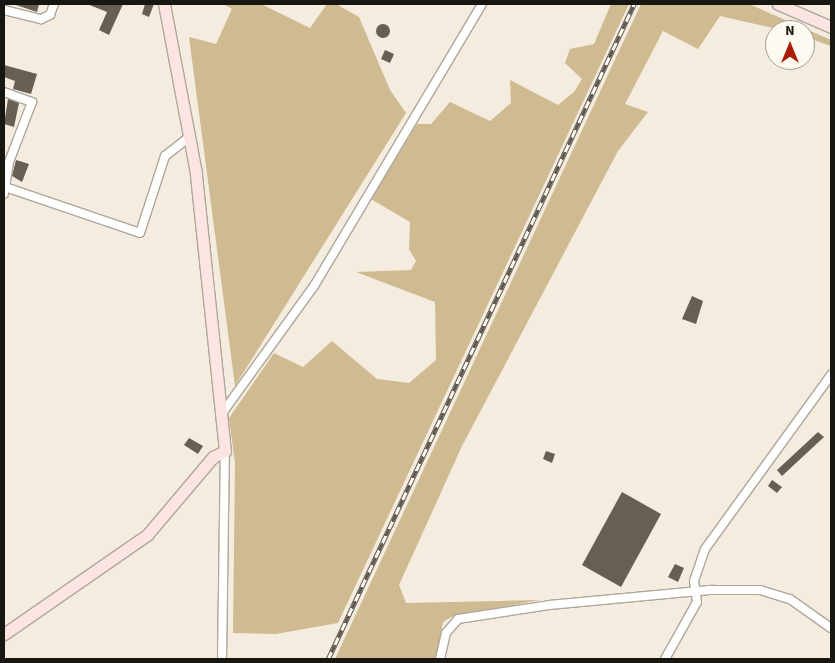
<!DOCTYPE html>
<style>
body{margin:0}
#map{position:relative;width:835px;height:663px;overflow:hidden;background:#f4ecde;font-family:"Source Sans 3",sans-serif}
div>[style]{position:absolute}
.green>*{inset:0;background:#cfba91}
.building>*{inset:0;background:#666054}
.round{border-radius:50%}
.roads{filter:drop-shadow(1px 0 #aea799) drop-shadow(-1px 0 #aea799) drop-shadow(0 1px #aea799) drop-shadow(0 -1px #aea799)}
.street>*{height:8px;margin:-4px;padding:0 4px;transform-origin:4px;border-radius:4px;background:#fff}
.secondary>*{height:11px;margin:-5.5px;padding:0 5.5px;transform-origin:5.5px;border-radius:5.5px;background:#fbe4e2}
.rail>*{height:4.5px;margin-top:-2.25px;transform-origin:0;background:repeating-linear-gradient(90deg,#fefaf1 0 8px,#5e5a52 0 16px);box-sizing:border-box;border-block:1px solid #5e5a52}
span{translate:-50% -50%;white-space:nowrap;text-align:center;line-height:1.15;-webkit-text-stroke:5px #fefaf1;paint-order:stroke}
.frame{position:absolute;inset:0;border:5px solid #181611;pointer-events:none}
.north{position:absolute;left:765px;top:20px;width:50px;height:50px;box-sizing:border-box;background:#fefaf1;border:1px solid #a29f97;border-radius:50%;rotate:0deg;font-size:14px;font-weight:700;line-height:20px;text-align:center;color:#181611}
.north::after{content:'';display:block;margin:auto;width:18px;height:22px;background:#ab1d01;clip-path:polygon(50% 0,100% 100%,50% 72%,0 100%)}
</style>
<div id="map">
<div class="green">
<i style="clip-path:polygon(223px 4px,261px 4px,310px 28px,327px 4px,336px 4px,359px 17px,390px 90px,406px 113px,235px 386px,189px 37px,216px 44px,232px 9px)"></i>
<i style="clip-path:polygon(611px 4px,629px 4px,338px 623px,276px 634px,233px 633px,235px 463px,229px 418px,274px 353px,303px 367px,332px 341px,377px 379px,409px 383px,436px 360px,435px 302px,356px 272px,411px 270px,416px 261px,409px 249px,410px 222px,371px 199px,417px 124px,431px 124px,450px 102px,490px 121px,511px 103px,510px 80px,558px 105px,574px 92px,582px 79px,565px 63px,570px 49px,594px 44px)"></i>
<i style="clip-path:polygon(641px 4px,749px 4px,831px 40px,831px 46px,805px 37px,805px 30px,782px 30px,720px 16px,698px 49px,663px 31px,625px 104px,648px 112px,618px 151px,462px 446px,399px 585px,406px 603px,540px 600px,451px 617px,443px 622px,436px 659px,335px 659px)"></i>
</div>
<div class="building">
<i style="clip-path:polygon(13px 4px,39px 4px,37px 12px)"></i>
<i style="clip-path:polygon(87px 4px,123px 4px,109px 35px,99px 30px,107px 12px)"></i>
<i style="clip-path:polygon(145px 4px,154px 4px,149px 17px,142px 14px)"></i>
<i class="round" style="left:376px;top:24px;width:14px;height:14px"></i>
<i style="clip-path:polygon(385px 50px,394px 54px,390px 63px,381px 59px)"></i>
<i style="clip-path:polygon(4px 65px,37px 74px,31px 94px,13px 89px,15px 81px,4px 77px)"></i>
<i style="clip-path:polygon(8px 99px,19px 103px,14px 127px,4px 124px)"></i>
<i style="clip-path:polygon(16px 160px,29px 164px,22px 182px,12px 176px)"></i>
<i style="clip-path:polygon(692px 296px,703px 301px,696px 324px,682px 319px)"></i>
<i style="clip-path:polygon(818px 432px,824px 437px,782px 476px,777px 470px)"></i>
<i style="clip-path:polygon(189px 438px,203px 446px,198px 454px,184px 445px)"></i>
<i style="clip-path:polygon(546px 451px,555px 454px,552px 463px,543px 459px)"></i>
<i style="clip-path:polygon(772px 480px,782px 487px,777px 493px,768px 486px)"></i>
<i style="clip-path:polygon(622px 492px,661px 514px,621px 587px,582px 565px)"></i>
<i style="clip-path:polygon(675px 564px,684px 568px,678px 582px,668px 577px)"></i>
</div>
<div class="roads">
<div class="street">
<i style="left:4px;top:10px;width:38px;rotate:14deg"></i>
<i style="left:41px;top:19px;width:10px;rotate:-24deg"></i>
<i style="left:50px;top:15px;width:12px;rotate:-70deg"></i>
<i style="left:4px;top:92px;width:30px;rotate:20deg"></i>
<i style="left:32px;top:102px;width:64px;rotate:111deg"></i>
<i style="left:9px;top:162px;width:32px;rotate:99deg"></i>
<i style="left:8px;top:188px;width:139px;rotate:18.8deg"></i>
<i style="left:140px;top:233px;width:81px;rotate:-72deg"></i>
<i style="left:165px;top:156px;width:28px;rotate:-38deg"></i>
<i style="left:223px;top:412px;width:155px;rotate:-54.2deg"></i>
<i style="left:314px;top:286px;width:328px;rotate:-59.2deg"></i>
<i style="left:222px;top:659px;width:208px;rotate:-89.2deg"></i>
<i style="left:440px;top:659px;width:27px;rotate:-77deg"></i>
<i style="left:446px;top:633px;width:18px;rotate:-49deg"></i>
<i style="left:458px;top:619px;width:92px;rotate:-8.7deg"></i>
<i style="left:549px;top:605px;width:164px;rotate:-5.3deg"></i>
<i style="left:712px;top:590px;width:48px"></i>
<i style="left:760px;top:590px;width:31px;rotate:17deg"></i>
<i style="left:790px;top:599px;width:50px;rotate:35.3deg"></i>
<i style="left:665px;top:659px;width:65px;rotate:-60.7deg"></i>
<i style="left:697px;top:602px;width:21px;rotate:-98deg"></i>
<i style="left:694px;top:581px;width:34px;rotate:-71deg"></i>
<i style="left:705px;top:549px;width:215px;rotate:-54.1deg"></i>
</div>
<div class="secondary">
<i style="left:778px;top:4px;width:58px;rotate:23.5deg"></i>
<i style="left:4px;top:634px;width:174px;rotate:-34.7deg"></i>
<i style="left:147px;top:535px;width:102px;rotate:-49.8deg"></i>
<i style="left:213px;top:457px;width:13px;rotate:-27deg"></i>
<i style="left:225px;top:451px;width:280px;rotate:-96deg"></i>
<i style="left:196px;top:173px;width:172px;rotate:-100.7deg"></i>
</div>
</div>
<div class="rail">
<i style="left:328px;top:659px;width:723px;rotate:-64.96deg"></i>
</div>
<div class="frame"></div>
<div class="north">N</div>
</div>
